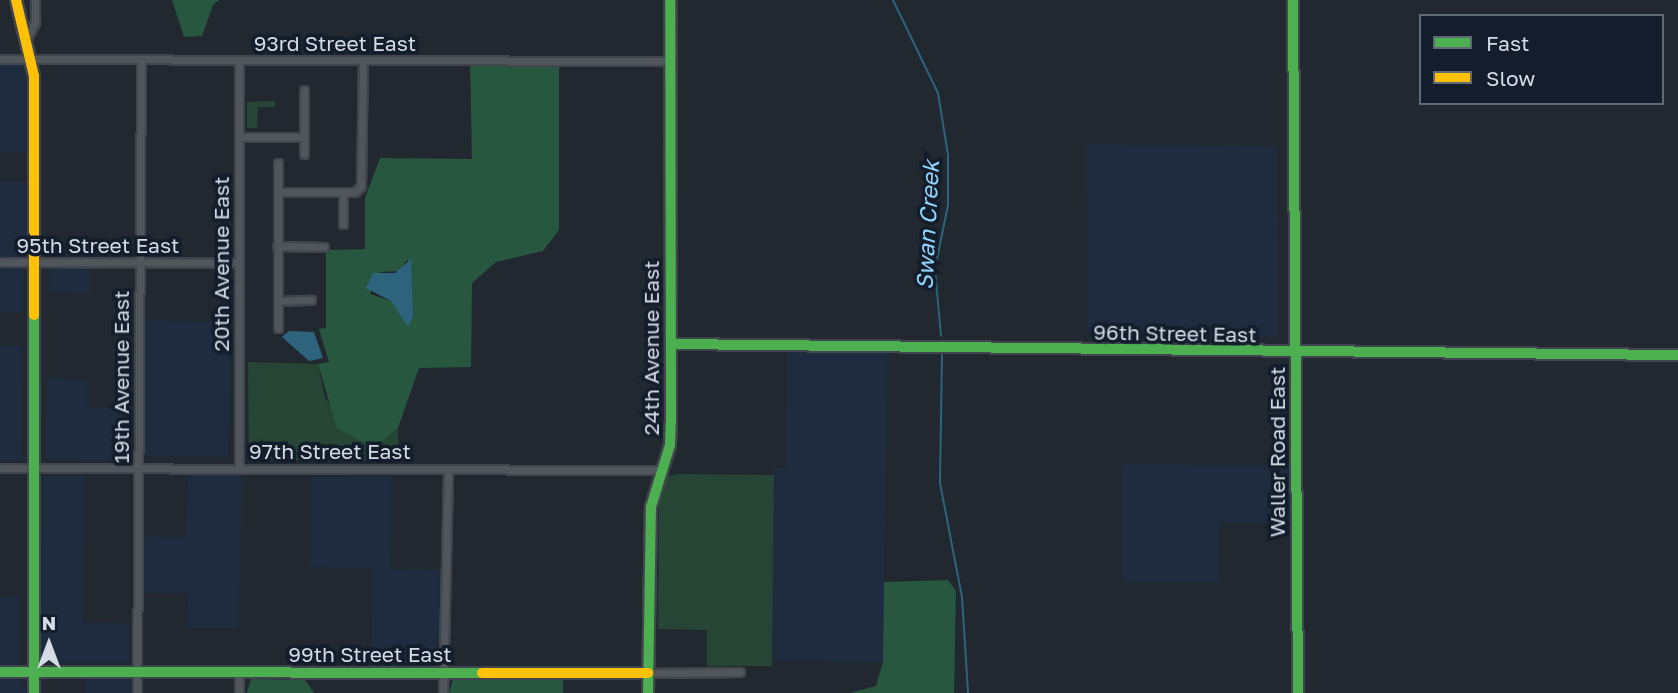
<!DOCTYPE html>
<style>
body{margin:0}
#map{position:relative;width:1678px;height:693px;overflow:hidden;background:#222830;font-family:"Golos Text",sans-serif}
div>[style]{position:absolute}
.built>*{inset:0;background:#1f2b3e}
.green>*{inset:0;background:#274535}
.forest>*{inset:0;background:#27573e}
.water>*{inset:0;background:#2e637e}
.stream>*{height:2px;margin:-1px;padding:0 1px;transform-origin:1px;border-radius:1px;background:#2e637e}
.roads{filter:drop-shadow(2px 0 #41454d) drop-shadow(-2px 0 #41454d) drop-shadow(0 2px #41454d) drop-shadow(0 -2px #41454d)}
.street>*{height:7px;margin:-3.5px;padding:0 3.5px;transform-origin:3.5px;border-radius:3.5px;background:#51565c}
.fast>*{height:10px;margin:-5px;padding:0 5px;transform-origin:5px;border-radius:5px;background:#4caf50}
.slow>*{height:10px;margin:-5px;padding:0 5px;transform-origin:5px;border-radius:5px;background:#ffc107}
span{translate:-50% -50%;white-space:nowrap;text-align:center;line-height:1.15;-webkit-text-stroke:7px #131d2c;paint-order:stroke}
.street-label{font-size:21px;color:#d4dbe5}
.water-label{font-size:23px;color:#90d2f8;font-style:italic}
.legend{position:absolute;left:1419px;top:14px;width:245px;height:91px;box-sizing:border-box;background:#131d2c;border:2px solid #606976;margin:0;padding:9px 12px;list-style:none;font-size:21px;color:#d4dbe5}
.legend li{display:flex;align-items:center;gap:14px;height:35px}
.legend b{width:35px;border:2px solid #606976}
.north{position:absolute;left:14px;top:609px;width:70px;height:70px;-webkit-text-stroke:5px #131d2c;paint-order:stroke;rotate:0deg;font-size:19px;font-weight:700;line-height:28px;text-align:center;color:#d4dbe5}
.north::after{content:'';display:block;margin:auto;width:24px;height:32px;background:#d4dbe5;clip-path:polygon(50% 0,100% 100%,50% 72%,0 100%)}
</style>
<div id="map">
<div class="built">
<i style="clip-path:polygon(0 65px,28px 65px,27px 152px,0 152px)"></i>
<i style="clip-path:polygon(1087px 144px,1277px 146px,1278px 337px,1088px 333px)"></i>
<i style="clip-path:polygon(0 182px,27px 182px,27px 258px,0 258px)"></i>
<i style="clip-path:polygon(0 268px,24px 269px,23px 312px,0 312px)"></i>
<i style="clip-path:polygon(49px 268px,89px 269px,89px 294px,49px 293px)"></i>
<i style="clip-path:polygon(145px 320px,231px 322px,228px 457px,142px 456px)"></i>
<i style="clip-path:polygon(0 346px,23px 346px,21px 461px,0 461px)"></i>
<i style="clip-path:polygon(787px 350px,887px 351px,883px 662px,772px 661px,774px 468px,786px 468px)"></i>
<i style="clip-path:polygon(47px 378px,87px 379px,87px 407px,130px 408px,129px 462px,46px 460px)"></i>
<i style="clip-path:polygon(1122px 464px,1290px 465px,1290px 523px,1219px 523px,1218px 582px,1122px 582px)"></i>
<i style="clip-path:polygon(188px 473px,242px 474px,239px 628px,187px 628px,188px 594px,139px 593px,140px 536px,186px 537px)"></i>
<i style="clip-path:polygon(43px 476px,84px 476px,83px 622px,129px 623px,129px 663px,41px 663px)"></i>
<i style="clip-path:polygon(312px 476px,392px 477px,390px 569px,440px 570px,438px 667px,371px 666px,373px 569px,311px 567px)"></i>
<i style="clip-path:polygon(0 597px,20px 597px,19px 667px,0 666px)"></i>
<i style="clip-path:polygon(0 677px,20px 677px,26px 693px,0 693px)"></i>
<i style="clip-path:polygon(86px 679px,131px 679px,131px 693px,86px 693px)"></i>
</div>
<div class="green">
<i style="clip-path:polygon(275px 101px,275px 107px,258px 107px,257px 128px,247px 128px,247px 102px)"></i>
<i style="clip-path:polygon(248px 362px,318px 364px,325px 398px,363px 442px,382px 442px,398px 428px,398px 462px,249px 459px)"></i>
<i style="clip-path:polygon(677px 474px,774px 475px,772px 666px,707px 666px,707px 630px,658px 629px,659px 500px,667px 477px)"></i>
</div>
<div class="forest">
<i style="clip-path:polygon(172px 0,219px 0,213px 5px,202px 36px,184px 37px)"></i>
<i style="clip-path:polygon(evenodd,470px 63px,559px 65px,559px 230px,543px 251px,496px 262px,472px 283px,471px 367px,419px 368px,398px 428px,382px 442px,363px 442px,337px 428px,318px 364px,329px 362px,319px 329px,326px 328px,326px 250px,365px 249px,365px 198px,380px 158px,472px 159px,470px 63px,408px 259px,411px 294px,413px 316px,391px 301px,370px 294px,381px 272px,399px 271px,408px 259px)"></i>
<i style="clip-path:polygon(948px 580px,956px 591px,954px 693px,850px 693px,876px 686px,883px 662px,884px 582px)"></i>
<i style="clip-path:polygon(251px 679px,305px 680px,314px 693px,247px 693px)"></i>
<i style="clip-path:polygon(453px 679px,563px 680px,563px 693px,449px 693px)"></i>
</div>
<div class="water">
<i style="clip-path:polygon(411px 259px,413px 316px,408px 327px,391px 301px,366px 288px,373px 273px,395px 273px)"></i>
<i style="clip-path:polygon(289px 331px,314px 332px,323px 358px,309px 361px,282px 337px)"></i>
</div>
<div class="stream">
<i style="left:893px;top:0;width:103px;rotate:64.2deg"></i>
<i style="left:938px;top:93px;width:63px;rotate:80.8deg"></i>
<i style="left:948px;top:155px;width:50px;rotate:90deg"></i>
<i style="left:948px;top:205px;width:65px;rotate:101.5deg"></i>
<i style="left:935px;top:269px;width:67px;rotate:84.9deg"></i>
<i style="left:942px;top:354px;width:129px;rotate:90.9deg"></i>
<i style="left:940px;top:483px;width:116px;rotate:79.1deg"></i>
<i style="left:962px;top:597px;width:96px;rotate:86.4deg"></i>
</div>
<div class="roads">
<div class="street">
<i style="left:28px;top:36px;width:16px;rotate:-63deg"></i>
<i style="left:35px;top:22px;width:22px;rotate:-90deg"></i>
<i style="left:0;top:59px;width:670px;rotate:0.17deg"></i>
<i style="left:239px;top:137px;width:65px"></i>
<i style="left:304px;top:154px;width:64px;rotate:-90deg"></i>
<i style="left:278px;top:192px;width:77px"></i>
<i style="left:355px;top:192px;width:8px;rotate:-45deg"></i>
<i style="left:361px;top:186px;width:126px;rotate:-89.1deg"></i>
<i style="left:343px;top:192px;width:32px;rotate:90deg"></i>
<i style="left:277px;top:246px;width:47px;rotate:1.2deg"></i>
<i style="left:0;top:262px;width:238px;rotate:0.2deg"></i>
<i style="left:278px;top:301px;width:33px;rotate:-2deg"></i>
<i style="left:278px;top:328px;width:165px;rotate:-90deg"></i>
<i style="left:0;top:468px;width:659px;rotate:0.17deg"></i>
<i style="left:239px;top:468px;width:407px;rotate:-90deg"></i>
<i style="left:239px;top:673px;width:20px;rotate:90deg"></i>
<i style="left:648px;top:673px;width:92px;rotate:-0.6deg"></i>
<i style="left:137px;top:693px;width:632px;rotate:-89.64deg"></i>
<i style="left:443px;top:693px;width:223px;rotate:-88.7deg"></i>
</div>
<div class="fast">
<i style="left:1293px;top:0;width:693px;rotate:89.59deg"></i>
<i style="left:34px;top:315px;width:378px;rotate:90deg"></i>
<i style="left:672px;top:344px;width:1006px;rotate:0.63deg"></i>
<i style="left:0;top:672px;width:482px;rotate:0.1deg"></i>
<i style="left:648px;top:693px;width:186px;rotate:-89.1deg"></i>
<i style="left:651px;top:507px;width:65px;rotate:-73deg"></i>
<i style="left:670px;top:445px;width:23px;rotate:-88deg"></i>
<i style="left:671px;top:422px;width:422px;rotate:-90.1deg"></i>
</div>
<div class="slow">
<i style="left:16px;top:0;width:78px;rotate:76.7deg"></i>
<i style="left:34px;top:76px;width:239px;rotate:90deg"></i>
<i style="left:482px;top:673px;width:166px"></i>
</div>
</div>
<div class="street-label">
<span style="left:335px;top:43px">93rd Street East</span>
<span style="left:98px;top:245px">95th Street East</span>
<span style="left:221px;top:264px;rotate:-90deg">20th Avenue East</span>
<span style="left:1175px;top:333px;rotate:1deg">96th Street East</span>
<span style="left:651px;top:348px;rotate:-90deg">24th Avenue East</span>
<span style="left:121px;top:377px;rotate:-90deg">19th Avenue East</span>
<span style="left:330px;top:451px">97th Street East</span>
<span style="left:1277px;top:452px;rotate:-90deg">Waller Road East</span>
<span style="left:370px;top:654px">99th Street East</span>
</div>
<div class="water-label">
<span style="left:927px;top:225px;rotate:-87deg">Swan Creek</span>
</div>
<ul class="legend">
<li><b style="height:9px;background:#4caf50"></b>Fast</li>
<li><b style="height:9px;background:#ffc107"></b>Slow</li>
</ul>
<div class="north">N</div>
</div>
